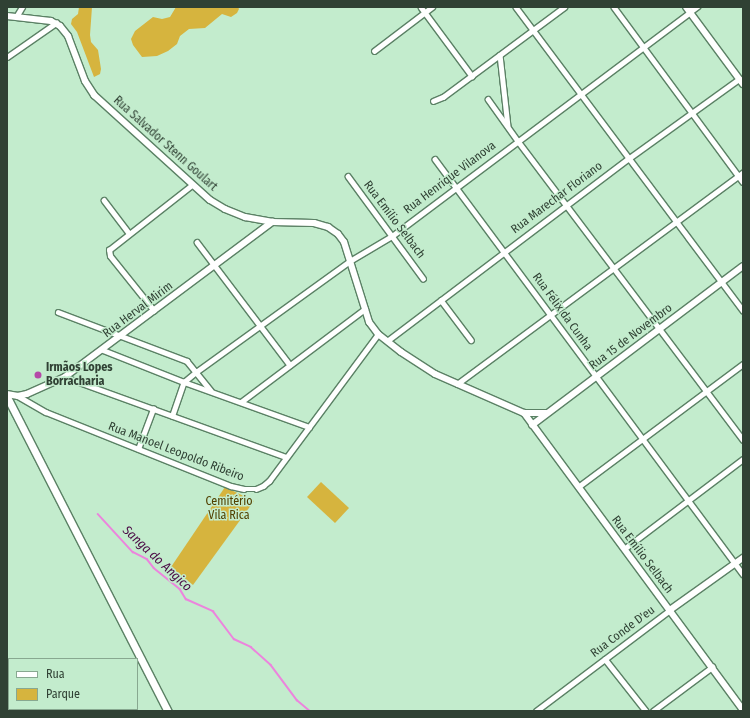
<!DOCTYPE html>
<meta charset="utf-8">
<style>
body{margin:0}
#map{position:relative;width:750px;height:718px;overflow:hidden;background:#c3eccd;font-family:"Fira Sans Condensed",sans-serif}
div>[style]{position:absolute}
.green>*{inset:0;background:#d6b43e}
.stream>*{height:1.5px;margin:-0.75px;padding:0 0.75px;transform-origin:0.75px;border-radius:0.75px;background:#ec84dd}
.roads{filter:drop-shadow(1px 0 #5b8165) drop-shadow(-1px 0 #5b8165) drop-shadow(0 1px #5b8165) drop-shadow(0 -1px #5b8165)}
.minor>*{height:4.5px;margin:-2.25px;padding:0 2.25px;transform-origin:2.25px;border-radius:2.25px;background:#fff}
.tertiary>*{height:5.5px;margin:-2.75px;padding:0 2.75px;transform-origin:2.75px;border-radius:2.75px;background:#fff}
.secondary>*{height:6px;margin:-3px;padding:0 3px;transform-origin:3px;border-radius:3px;background:#fff}
.trunk>*{height:7px;margin:-3.5px;padding:0 3.5px;transform-origin:3.5px;border-radius:3.5px;background:#fff}
.dots>*{width:11px;height:11px;translate:-50% -50%;box-sizing:border-box;border:2px solid #c3eccd;border-radius:50%}
span{translate:-50% -50%;white-space:nowrap;text-align:center;line-height:1.15;-webkit-text-stroke:3px #c3eccd;paint-order:stroke}
.street-label{font-size:12px;color:#304134}
.poi-label{font-size:12px;color:#304134;font-weight:700}
.left{translate:0 -50%;text-align:left}
.park-label{font-size:12px;color:#514000}
.water-label{font-size:13px;color:#4b0a45;font-style:italic}
.frame{position:absolute;inset:0;border:8px solid #304134;pointer-events:none}
.legend{position:absolute;left:8px;top:658px;width:130px;height:52px;box-sizing:border-box;background:#c3eccd;border:1px solid #88a890;margin:0;padding:5px 7px;list-style:none;font-size:12px;color:#304134}
.legend li{display:flex;align-items:center;gap:8px;height:20px}
.legend b{width:20px;border:1px solid #88a890}
</style>
<div id="map">
<div class="green">
<i style="clip-path:polygon(79px 7px,92px 7px,90px 35px,91px 42px,98px 50px,101px 69px,100px 74px,94px 77px,77px 32px,71px 24px,72px 19px,78px 14px)"></i>
<i style="clip-path:polygon(176px 7px,238px 7px,239px 9px,237px 13px,231px 17px,222px 14px,205px 28px,189px 29px,180px 36px,177px 44px,168px 51px,157px 56px,142px 57px,133px 45px,131px 39px,135px 31px,153px 17px,162px 19px,170px 17px)"></i>
<i style="clip-path:polygon(321px 482px,349px 508px,335px 523px,307px 497px)"></i>
<i style="clip-path:polygon(225px 487px,254px 501px,193px 585px,171px 567px)"></i>
</div>
<div class="stream">
<i style="left:98px;top:514px;width:52px;rotate:47.4deg"></i>
<i style="left:133px;top:552px;width:16px;rotate:27deg"></i>
<i style="left:147px;top:559px;width:11px;rotate:52deg"></i>
<i style="left:154px;top:568px;width:33px;rotate:39deg"></i>
<i style="left:180px;top:589px;width:12px;rotate:59deg"></i>
<i style="left:186px;top:599px;width:30px;rotate:24deg"></i>
<i style="left:213px;top:611px;width:35px;rotate:53deg"></i>
<i style="left:234px;top:639px;width:19px;rotate:25deg"></i>
<i style="left:251px;top:647px;width:27px;rotate:42deg"></i>
<i style="left:271px;top:665px;width:44px;rotate:53.4deg"></i>
<i style="left:297px;top:700px;width:17px;rotate:40deg"></i>
</div>
<div class="roads">
<div class="minor">
<i style="left:421px;top:7px;width:86px;rotate:53.5deg"></i>
<i style="left:516px;top:7px;width:379px;rotate:53.2deg"></i>
<i style="left:614px;top:7px;width:217px;rotate:53.6deg"></i>
<i style="left:16px;top:17px;width:12px;rotate:-59deg"></i>
<i style="left:374px;top:51px;width:73px;rotate:-37.2deg"></i>
<i style="left:500px;top:55px;width:71px;rotate:83.6deg"></i>
<i style="left:7px;top:57px;width:60px;rotate:-34.8deg"></i>
<i style="left:488px;top:99px;width:52px;rotate:54.5deg"></i>
<i style="left:518px;top:141px;width:374px;rotate:53deg"></i>
<i style="left:433px;top:101px;width:11px;rotate:-22deg"></i>
<i style="left:443px;top:97px;width:151px;rotate:-36.6deg"></i>
<i style="left:435px;top:159px;width:517px;rotate:53.42deg"></i>
<i style="left:348px;top:176px;width:127px;rotate:53.7deg"></i>
<i style="left:104px;top:200px;width:41px;rotate:52.9deg"></i>
<i style="left:197px;top:242px;width:154px;rotate:52.9deg"></i>
<i style="left:441px;top:300px;width:50px;rotate:53.1deg"></i>
<i style="left:154px;top:311px;width:70px;rotate:-128.7deg"></i>
<i style="left:110px;top:256px;width:6px;rotate:-99deg"></i>
<i style="left:109px;top:250px;width:105px;rotate:-38.1deg"></i>
<i style="left:58px;top:312px;width:138px;rotate:20.8deg"></i>
<i style="left:187px;top:361px;width:38px;rotate:51deg"></i>
<i style="left:387px;top:341px;width:302px;rotate:-37.1deg"></i>
<i style="left:628px;top:159px;width:137px;rotate:-35.8deg"></i>
<i style="left:103px;top:350px;width:87px;rotate:21.6deg"></i>
<i style="left:184px;top:382px;width:133px;rotate:19.8deg"></i>
<i style="left:65px;top:377px;width:235px;rotate:19.9deg"></i>
<i style="left:457px;top:384px;width:356px;rotate:-36.5deg"></i>
<i style="left:18px;top:396px;width:32px;rotate:30deg"></i>
<i style="left:46px;top:412px;width:199px;rotate:21.8deg"></i>
<i style="left:231px;top:486px;width:13px;rotate:13deg"></i>
<i style="left:244px;top:489px;width:12px"></i>
<i style="left:256px;top:489px;width:8px;rotate:-23deg"></i>
<i style="left:263px;top:486px;width:8px;rotate:-40deg"></i>
<i style="left:269px;top:481px;width:183px;rotate:-53.4deg"></i>
<i style="left:241px;top:402px;width:155px;rotate:-36.9deg"></i>
<i style="left:172px;top:416px;width:36px;rotate:-71deg"></i>
<i style="left:184px;top:382px;width:16px;rotate:-40deg"></i>
<i style="left:196px;top:372px;width:190px;rotate:-35.8deg"></i>
<i style="left:350px;top:261px;width:49px;rotate:-30.8deg"></i>
<i style="left:392px;top:236px;width:373px;rotate:-36.9deg"></i>
<i style="left:138px;top:449px;width:43px;rotate:-69.4deg"></i>
<i style="left:578px;top:487px;width:206px;rotate:-36.7deg"></i>
<i style="left:624px;top:549px;width:149px;rotate:-37.1deg"></i>
<i style="left:605px;top:659px;width:66px;rotate:51.7deg"></i>
<i style="left:7px;top:692px;width:4px;rotate:63deg"></i>
<i style="left:7px;top:701px;width:3px;rotate:-45deg"></i>
<i style="left:17px;top:709px;width:2px;rotate:63deg"></i>
<i style="left:536px;top:711px;width:168px;rotate:-37deg"></i>
<i style="left:653px;top:711px;width:74px;rotate:-36.7deg"></i>
</div>
<div class="tertiary">
<i style="left:690px;top:12px;width:9px;rotate:-36deg"></i>
<i style="left:7px;top:394px;width:11px;rotate:10deg"></i>
<i style="left:18px;top:396px;width:9px;rotate:-13deg"></i>
<i style="left:27px;top:394px;width:42px;rotate:-24.1deg"></i>
<i style="left:65px;top:377px;width:259px;rotate:-36.8deg"></i>
<i style="left:670px;top:610px;width:90px;rotate:-35.5deg"></i>
</div>
<div class="secondary">
<i style="left:686px;top:7px;width:96px;rotate:53.5deg"></i>
<i style="left:7px;top:16px;width:44px;rotate:6.5deg"></i>
<i style="left:51px;top:21px;width:10px;rotate:29deg"></i>
<i style="left:60px;top:26px;width:13px;rotate:51deg"></i>
<i style="left:68px;top:36px;width:48px;rotate:69.3deg"></i>
<i style="left:85px;top:81px;width:17px;rotate:57deg"></i>
<i style="left:94px;top:95px;width:156px;rotate:42.2deg"></i>
<i style="left:210px;top:200px;width:17px;rotate:31deg"></i>
<i style="left:225px;top:209px;width:22px;rotate:22deg"></i>
<i style="left:245px;top:217px;width:27px;rotate:10deg"></i>
<i style="left:272px;top:222px;width:42px;rotate:1.4deg"></i>
<i style="left:314px;top:223px;width:15px;rotate:16deg"></i>
<i style="left:328px;top:227px;width:12px;rotate:35deg"></i>
<i style="left:338px;top:234px;width:10px;rotate:53deg"></i>
<i style="left:344px;top:242px;width:84px;rotate:72.6deg"></i>
<i style="left:369px;top:322px;width:15px;rotate:53deg"></i>
<i style="left:378px;top:334px;width:29px;rotate:38deg"></i>
<i style="left:401px;top:352px;width:40px;rotate:32.9deg"></i>
<i style="left:435px;top:374px;width:97px;rotate:23.7deg"></i>
<i style="left:524px;top:413px;width:22px"></i>
<i style="left:524px;top:413px;width:369px;rotate:53.6deg"></i>
<i style="left:532px;top:425px;width:264px;rotate:-37deg"></i>
</div>
<div class="trunk">
<i style="left:7px;top:397px;width:353px;rotate:62.9deg"></i>
</div>
</div>
<div class="dots">
<i style="left:38px;top:375px;background:#b549a8"></i>
</div>
<div class="street-label">
<span style="left:165px;top:144px;rotate:42deg">Rua Salvador Stenn Goulart</span>
<span style="left:450px;top:178px;rotate:-37deg">Rua Henrique Vilanova</span>
<span style="left:557px;top:198px;rotate:-37deg">Rua Marechar Floriano</span>
<span style="left:394px;top:220px;rotate:53deg">Rua Emílio Selbach</span>
<span style="left:138px;top:310px;rotate:-37deg">Rua Herval Mirim</span>
<span style="left:562px;top:312px;rotate:54deg">Rua Félix da Cunha</span>
<span style="left:631px;top:337px;rotate:-37deg">Rua 15 de Novembro</span>
<span style="left:176px;top:452px;rotate:21deg">Rua Manoel Leopoldo Ribeiro</span>
<span style="left:642px;top:555px;rotate:53deg">Rua Emílio Selbach</span>
<span style="left:623px;top:632px;rotate:-37deg">Rua Conde D'eu</span>
</div>
<div class="poi-label">
<span class="left" style="left:46px;top:375px">Irmãos Lopes<br>Borracharia</span>
</div>
<div class="park-label">
<span style="left:229px;top:509px">Cemitério<br>Vila Rica</span>
</div>
<div class="water-label">
<span style="left:157px;top:559px;rotate:43deg">Sanga do Angico</span>
</div>
<div class="frame"></div>
<ul class="legend">
<li><b style="height:5px;background:#fff"></b>Rua</li>
<li><b style="height:11px;background:#d6b43e"></b>Parque</li>
</ul>
</div>
